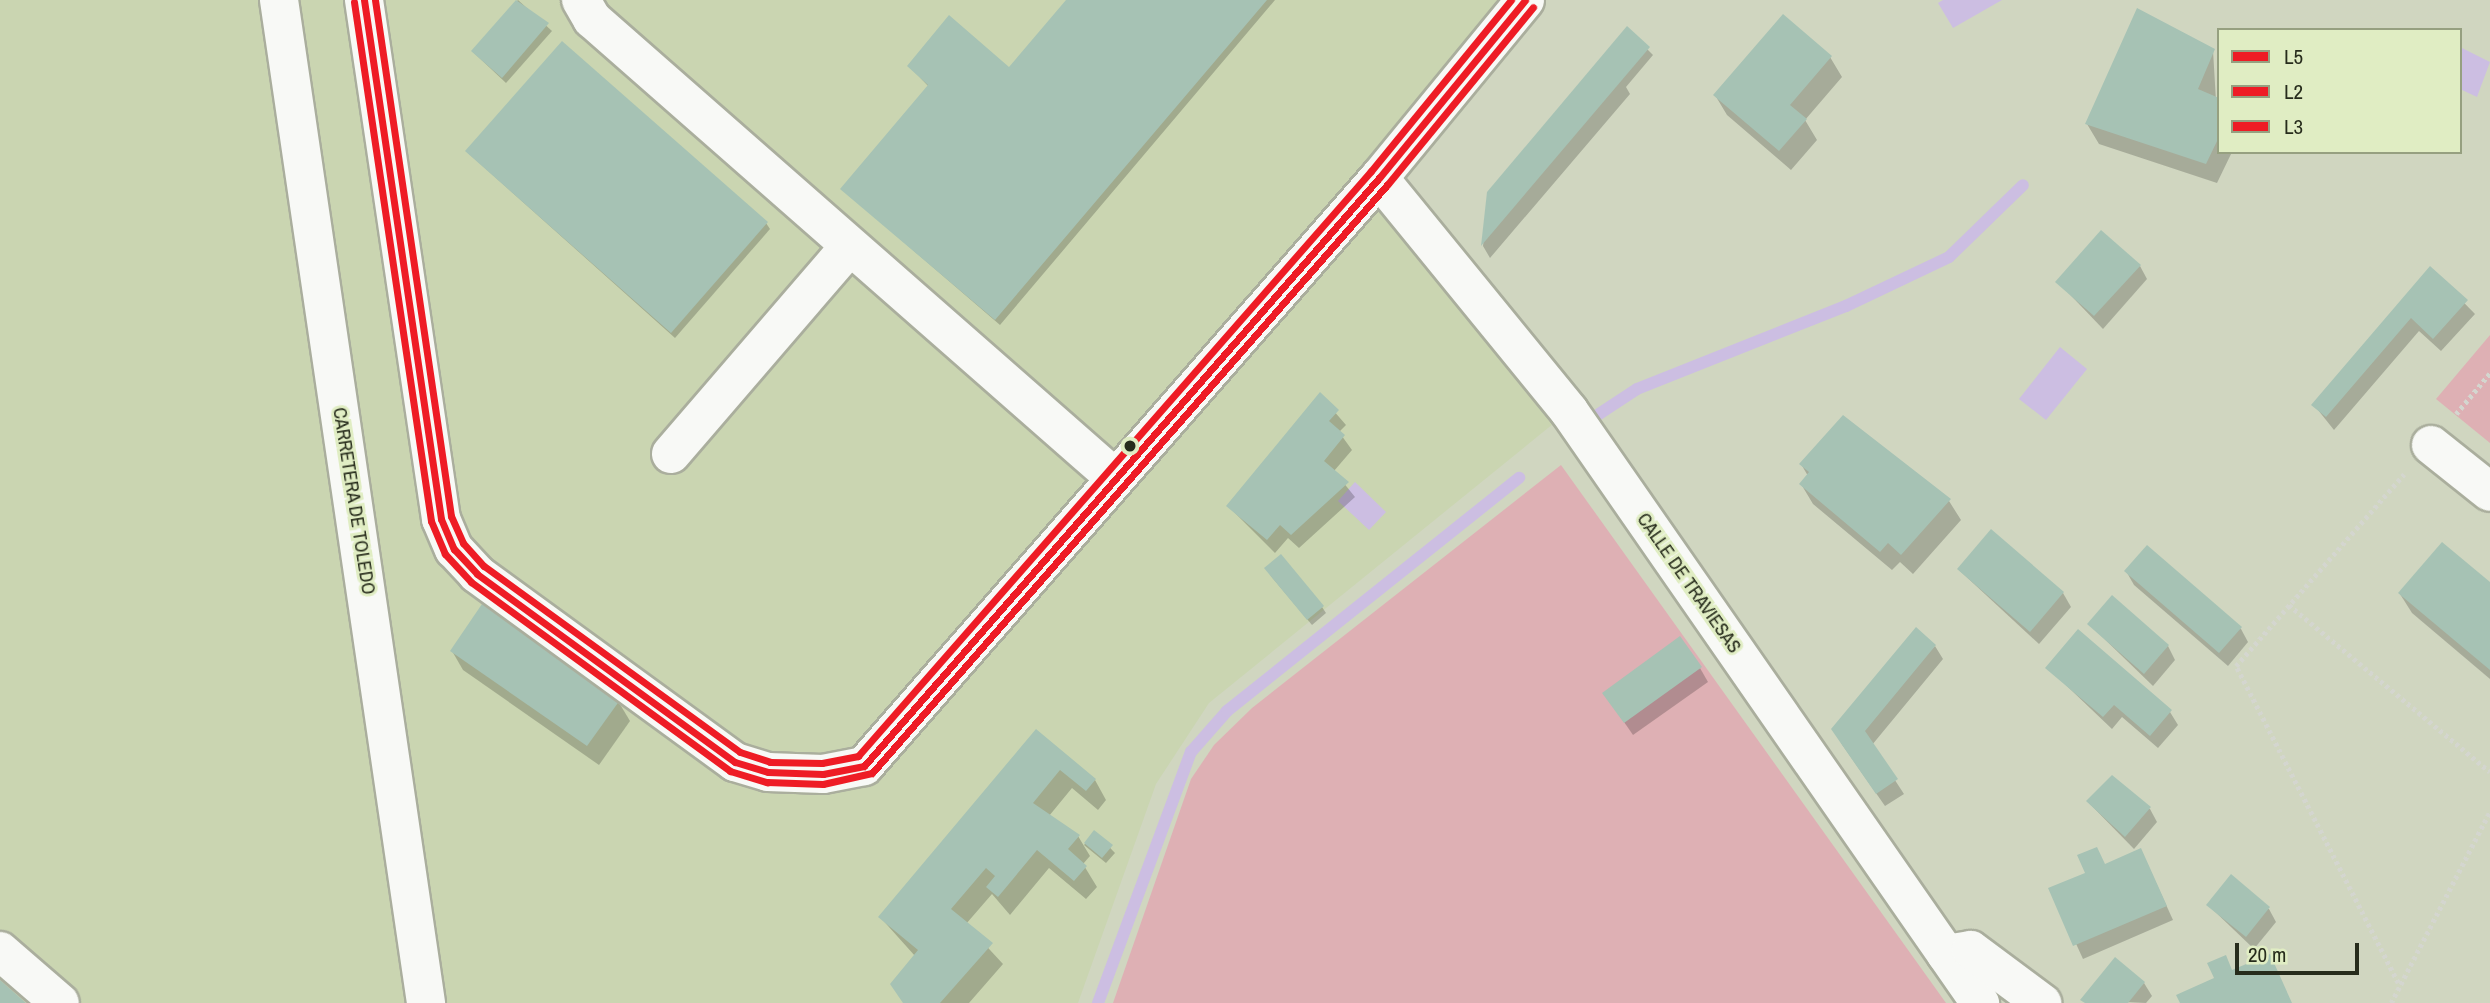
<!DOCTYPE html>
<style>
body{margin:0}
#map{position:relative;width:2490px;height:1003px;overflow:hidden;background:#d0d6c0;font-family:"Archivo Narrow",sans-serif}
div>[style]{position:absolute}
.built>*{inset:0;background:#cad5b1}
.green>*{inset:0;background:#deb0b4}
.water>*{inset:0;background:#ccbee2}
.shadow>*{inset:0;background:#0003}
.stream>*{height:12px;margin:-6px;padding:0 6px;transform-origin:6px;border-radius:6px;background:#ccbee2}
.building>*{inset:0;background:#a6c2b4}
.path>*{height:4.5px;margin-top:-2.25px;transform-origin:0;background:repeating-linear-gradient(90deg,#d4d6cf 0 3.5px,transparent 0 7px)}
.roads{filter:drop-shadow(2px 0 #aaae9d) drop-shadow(-2px 0 #aaae9d) drop-shadow(0 2px #aaae9d) drop-shadow(0 -2px #aaae9d)}
.minor>*{height:38px;margin:-19px;padding:0 19px;transform-origin:19px;border-radius:19px;background:#f8f9f6}
.bus-1>*{height:7px;margin:-3.5px;padding:0 3.5px;transform-origin:3.5px;border-radius:3.5px;background:#ee1c25}
.bus-2>*{height:7px;margin:-3.5px;padding:0 3.5px;transform-origin:3.5px;border-radius:3.5px;background:#ee1c25}
.bus-3>*{height:7px;margin:-3.5px;padding:0 3.5px;transform-origin:3.5px;border-radius:3.5px;background:#ee1c25}
.dots>*{width:19px;height:19px;translate:-50% -50%;box-sizing:border-box;border:4px solid #e0edc3;border-radius:50%}
span{translate:-50% -50%;white-space:nowrap;text-align:center;line-height:1.15;-webkit-text-stroke:6px #e0edc3;paint-order:stroke}
.street-label{font-size:19px;color:#272c1c}
.legend{position:absolute;left:2217px;top:28px;width:245px;height:126px;box-sizing:border-box;background:#e0edc3;border:2px solid #96a080;margin:0;padding:9px 12px;list-style:none;font-size:21px;color:#272c1c}
.legend li{display:flex;align-items:center;gap:14px;height:35px}
.legend b{width:35px;border:2px solid #96a080}
.scale{position:absolute;left:2235px;top:943px;width:124px;height:32px;box-sizing:border-box;border:4px solid #272c1c;border-top:0;padding-left:9px;font-size:21px;line-height:24px;white-space:nowrap;color:#272c1c;-webkit-text-stroke:5px #e0edc3;paint-order:stroke}
</style>
<div id="map">
<div class="built">
<i style="clip-path:polygon(0 0,1525px 0,1379px 178px,1569px 411px,1209px 703px,1156px 784px,1078px 1003px,0 1003px)"></i>
</div>
<div class="green">
<i style="clip-path:polygon(2490px 335px,2490px 443px,2436px 399px)"></i>
<i style="clip-path:polygon(1561px 465px,1946px 1003px,1113px 1003px,1191px 779px,1214px 745px,1252px 708px)"></i>
</div>
<div class="water">
<i style="clip-path:polygon(1943px 0,2002px 0,1953px 28px,1938px 3px)"></i>
<i style="clip-path:polygon(2460px 47px,2490px 62px,2477px 97px,2460px 89px)"></i>
<i style="clip-path:polygon(2060px 347px,2087px 369px,2046px 420px,2019px 399px)"></i>
<i style="clip-path:polygon(1355px 482px,1386px 512px,1369px 530px,1338px 501px)"></i>
</div>
<div class="shadow">
<i style="clip-path:polygon(518px 0,552px 31px,506px 83px,473px 52px)"></i>
<i style="clip-path:polygon(1068px 0,1275px 0,1000px 325px,842px 189px,929px 87px,909px 66px,1009px 70px)"></i>
<i style="clip-path:polygon(1627px 29px,1653px 55px,1626px 87px,1630px 94px,1490px 258px,1483px 246px,1489px 193px)"></i>
<i style="clip-path:polygon(2213px 50px,2219px 152px,2232px 152px,2217px 183px,2099px 144px,2087px 124px)"></i>
<i style="clip-path:polygon(1830px 57px,1842px 77px,1805px 120px,1817px 140px,1791px 170px,1727px 115px,1715px 95px)"></i>
<i style="clip-path:polygon(467px 152px,766px 223px,770px 229px,675px 338px)"></i>
<i style="clip-path:polygon(2140px 266px,2147px 279px,2103px 329px,2058px 282px)"></i>
<i style="clip-path:polygon(2430px 268px,2475px 314px,2441px 351px,2419px 331px,2334px 430px,2314px 405px)"></i>
<i style="clip-path:polygon(1320px 395px,1346px 425px,1339px 432px,1352px 450px,1334px 471px,1355px 497px,1299px 548px,1288px 538px,1275px 553px,1228px 506px)"></i>
<i style="clip-path:polygon(1801px 464px,1949px 501px,1961px 520px,1913px 574px,1900px 562px,1892px 570px,1813px 504px,1801px 484px,1808px 476px)"></i>
<i style="clip-path:polygon(2147px 548px,2241px 629px,2248px 642px,2228px 666px,2134px 585px,2126px 571px)"></i>
<i style="clip-path:polygon(1959px 570px,2063px 593px,2071px 607px,2039px 644px)"></i>
<i style="clip-path:polygon(1270px 575px,1322px 607px,1326px 613px,1312px 625px)"></i>
<i style="clip-path:polygon(2490px 585px,2490px 679px,2412px 613px,2400px 594px)"></i>
<i style="clip-path:polygon(2089px 624px,2168px 646px,2175px 660px,2153px 686px)"></i>
<i style="clip-path:polygon(1935px 646px,1943px 659px,1872px 745px,1904px 794px,1885px 806px,1841px 743px)"></i>
<i style="clip-path:polygon(452px 651px,618px 701px,630px 721px,599px 765px,463px 670px)"></i>
<i style="clip-path:polygon(1700px 668px,1708px 682px,1633px 735px,1604px 693px)"></i>
<i style="clip-path:polygon(2048px 668px,2170px 712px,2178px 725px,2158px 748px,2122px 717px,2112px 729px)"></i>
<i style="clip-path:polygon(1036px 731px,1095px 780px,1106px 800px,1098px 810px,1072px 788px,1049px 816px,1078px 836px,1090px 856px,1083px 864px,1097px 887px,1086px 899px,1049px 868px,1010px 915px,992px 894px,966px 924px,1003px 964px,969px 1003px,903px 1003px,915px 956px,880px 917px)"></i>
<i style="clip-path:polygon(2088px 802px,2150px 809px,2157px 822px,2134px 849px)"></i>
<i style="clip-path:polygon(1095px 832px,1115px 853px,1106px 863px,1084px 845px)"></i>
<i style="clip-path:polygon(2141px 850px,2173px 920px,2083px 959px,2051px 889px)"></i>
<i style="clip-path:polygon(2208px 905px,2269px 909px,2276px 922px,2254px 949px)"></i>
<i style="clip-path:polygon(2144px 983px,2152px 996px,2146px 1003px,2083px 1000px)"></i>
</div>
<div class="stream">
<i style="left:1599px;top:414px;width:45px;rotate:-33.3deg"></i>
<i style="left:1637px;top:389px;width:225px;rotate:-21.7deg"></i>
<i style="left:1846px;top:306px;width:114px;rotate:-25.4deg"></i>
<i style="left:1949px;top:257px;width:103px;rotate:-44.2deg"></i>
<i style="left:1098px;top:1003px;width:268px;rotate:-69.7deg"></i>
<i style="left:1191px;top:752px;width:55px;rotate:-48.7deg"></i>
<i style="left:1227px;top:711px;width:374px;rotate:-38.6deg"></i>
</div>
<div class="building">
<i style="clip-path:polygon(516px 0,549px 23px,502px 78px,471px 51px)"></i>
<i style="clip-path:polygon(1066px 0,1267px 0,995px 320px,840px 189px,928px 85px,907px 66px,949px 15px,1009px 67px)"></i>
<i style="clip-path:polygon(2137px 8px,2215px 49px,2198px 89px,2219px 98px,2219px 137px,2206px 164px,2085px 124px)"></i>
<i style="clip-path:polygon(1783px 14px,1832px 56px,1790px 105px,1807px 119px,1779px 151px,1713px 95px)"></i>
<i style="clip-path:polygon(1627px 26px,1650px 47px,1481px 246px,1487px 192px)"></i>
<i style="clip-path:polygon(562px 41px,768px 222px,671px 333px,465px 151px)"></i>
<i style="clip-path:polygon(2101px 230px,2141px 265px,2094px 316px,2055px 282px)"></i>
<i style="clip-path:polygon(2430px 266px,2468px 300px,2433px 339px,2411px 318px,2326px 417px,2311px 405px)"></i>
<i style="clip-path:polygon(1320px 392px,1339px 410px,1329px 421px,1345px 435px,1324px 461px,1349px 482px,1291px 535px,1280px 525px,1267px 540px,1226px 506px)"></i>
<i style="clip-path:polygon(1843px 415px,1951px 499px,1901px 555px,1888px 543px,1880px 552px,1799px 484px,1809px 472px,1799px 464px)"></i>
<i style="clip-path:polygon(1991px 529px,2064px 592px,2030px 632px,1957px 569px)"></i>
<i style="clip-path:polygon(2442px 542px,2490px 582px,2490px 670px,2398px 593px)"></i>
<i style="clip-path:polygon(2147px 545px,2242px 627px,2219px 653px,2124px 571px)"></i>
<i style="clip-path:polygon(1281px 554px,1324px 606px,1307px 620px,1264px 568px)"></i>
<i style="clip-path:polygon(2112px 595px,2169px 645px,2144px 674px,2087px 624px)"></i>
<i style="clip-path:polygon(482px 604px,620px 700px,587px 746px,450px 651px)"></i>
<i style="clip-path:polygon(1916px 627px,1936px 645px,1865px 731px,1898px 779px,1876px 794px,1831px 729px)"></i>
<i style="clip-path:polygon(2078px 629px,2172px 710px,2150px 736px,2114px 705px,2103px 717px,2045px 668px)"></i>
<i style="clip-path:polygon(1680px 636px,1702px 667px,1624px 723px,1602px 693px)"></i>
<i style="clip-path:polygon(1036px 729px,1096px 779px,1086px 791px,1060px 770px,1033px 803px,1080px 835px,1068px 849px,1087px 866px,1074px 881px,1037px 850px,998px 897px,986px 887px,995px 876px,986px 868px,951px 909px,993px 943px,940px 1003px,903px 1003px,890px 984px,918px 950px,878px 917px)"></i>
<i style="clip-path:polygon(2112px 775px,2151px 807px,2125px 837px,2086px 801px)"></i>
<i style="clip-path:polygon(1094px 830px,1113px 845px,1102px 858px,1084px 843px)"></i>
<i style="clip-path:polygon(2097px 847px,2105px 864px,2141px 848px,2167px 906px,2073px 946px,2048px 888px,2085px 873px,2077px 855px)"></i>
<i style="clip-path:polygon(2231px 874px,2270px 907px,2246px 937px,2206px 905px)"></i>
<i style="clip-path:polygon(2270px 954px,2292px 1003px,2180px 1003px,2176px 995px,2214px 978px,2207px 963px,2226px 955px,2232px 970px)"></i>
<i style="clip-path:polygon(2115px 957px,2145px 982px,2128px 1003px,2085px 1003px,2080px 1000px)"></i>
<i style="clip-path:polygon(0 980px,26px 1003px,0 1003px)"></i>
</div>
<div class="path">
<i style="left:2456px;top:414px;width:53px;rotate:-50.3deg"></i>
<i style="left:2289px;top:605px;width:261px;rotate:39.7deg"></i>
<i style="left:2398px;top:983px;width:356px;rotate:-117.1deg"></i>
<i style="left:2236px;top:666px;width:255px;rotate:-48.8deg"></i>
<i style="left:2391px;top:1003px;width:216px;rotate:-62.7deg"></i>
</div>
<div class="roads">
<div class="minor">
<i style="left:279px;top:0;width:1014px;rotate:81.66deg"></i>
<i style="left:364px;top:0;width:525px;rotate:81.56deg"></i>
<i style="left:441px;top:519px;width:33px;rotate:67deg"></i>
<i style="left:454px;top:549px;width:34px;rotate:47deg"></i>
<i style="left:477px;top:574px;width:319px;rotate:36.1deg"></i>
<i style="left:735px;top:762px;width:34px;rotate:17deg"></i>
<i style="left:768px;top:772px;width:55px;rotate:2.1deg"></i>
<i style="left:823px;top:774px;width:42px;rotate:-11deg"></i>
<i style="left:864px;top:766px;width:782px;rotate:-48.79deg"></i>
<i style="left:1379px;top:178px;width:230px;rotate:-50.6deg"></i>
<i style="left:581px;top:0;width:22px;rotate:60deg"></i>
<i style="left:592px;top:19px;width:696px;rotate:41.27deg"></i>
<i style="left:1379px;top:178px;width:301px;rotate:50.8deg"></i>
<i style="left:1569px;top:411px;width:721px;rotate:55.23deg"></i>
<i style="left:2431px;top:445px;width:75px;rotate:38.5deg"></i>
<i style="left:671px;top:454px;width:274px;rotate:-49.3deg"></i>
<i style="left:0;top:951px;width:79px;rotate:40.9deg"></i>
<i style="left:1946px;top:954px;width:25px;rotate:-9deg"></i>
<i style="left:1971px;top:950px;width:89px;rotate:36.7deg"></i>
</div>
</div>
<div class="bus-1">
<i style="left:364px;top:0;width:525px;rotate:81.56deg"></i>
<i style="left:441px;top:519px;width:33px;rotate:67deg"></i>
<i style="left:454px;top:549px;width:34px;rotate:47deg"></i>
<i style="left:477px;top:574px;width:319px;rotate:36.1deg"></i>
<i style="left:735px;top:762px;width:34px;rotate:17deg"></i>
<i style="left:768px;top:772px;width:55px;rotate:2.1deg"></i>
<i style="left:823px;top:774px;width:42px;rotate:-11deg"></i>
<i style="left:864px;top:766px;width:782px;rotate:-48.79deg"></i>
<i style="left:1379px;top:178px;width:230px;rotate:-50.6deg"></i>
</div>
<div class="bus-2">
<i style="left:354px;top:2px;width:525px;rotate:81.56deg"></i>
<i style="left:431px;top:521px;width:36px;rotate:67deg"></i>
<i style="left:445px;top:554px;width:38px;rotate:47deg"></i>
<i style="left:471px;top:582px;width:321px;rotate:36.1deg"></i>
<i style="left:730px;top:771px;width:39px;rotate:17deg"></i>
<i style="left:767px;top:782px;width:56px;rotate:2deg"></i>
<i style="left:823px;top:784px;width:50px;rotate:-12.7deg"></i>
<i style="left:872px;top:773px;width:782px;rotate:-48.79deg"></i>
<i style="left:1387px;top:185px;width:230px;rotate:-50.6deg"></i>
</div>
<div class="bus-3">
<i style="left:375px;top:0;width:522px;rotate:81.62deg"></i>
<i style="left:451px;top:516px;width:30px;rotate:66deg"></i>
<i style="left:463px;top:543px;width:31px;rotate:48deg"></i>
<i style="left:484px;top:566px;width:316px;rotate:36deg"></i>
<i style="left:740px;top:752px;width:32px;rotate:18deg"></i>
<i style="left:770px;top:762px;width:52px;rotate:1.1deg"></i>
<i style="left:822px;top:763px;width:37px;rotate:-11deg"></i>
<i style="left:858px;top:756px;width:778px;rotate:-48.75deg"></i>
<i style="left:1371px;top:171px;width:221px;rotate:-50.7deg"></i>
</div>
<div class="dots">
<i style="left:1130px;top:446px;background:#272c1c"></i>
</div>
<div class="street-label">
<span style="left:354px;top:501px;rotate:81deg">CARRETERA DE TOLEDO</span>
<span style="left:1689px;top:583px;rotate:55deg">CALLE DE TRAVIESAS</span>
</div>
<ul class="legend">
<li><b style="height:9px;background:#ee1c25"></b>L5</li>
<li><b style="height:9px;background:#ee1c25"></b>L2</li>
<li><b style="height:9px;background:#ee1c25"></b>L3</li>
</ul>
<div class="scale">20 m</div>
</div>
